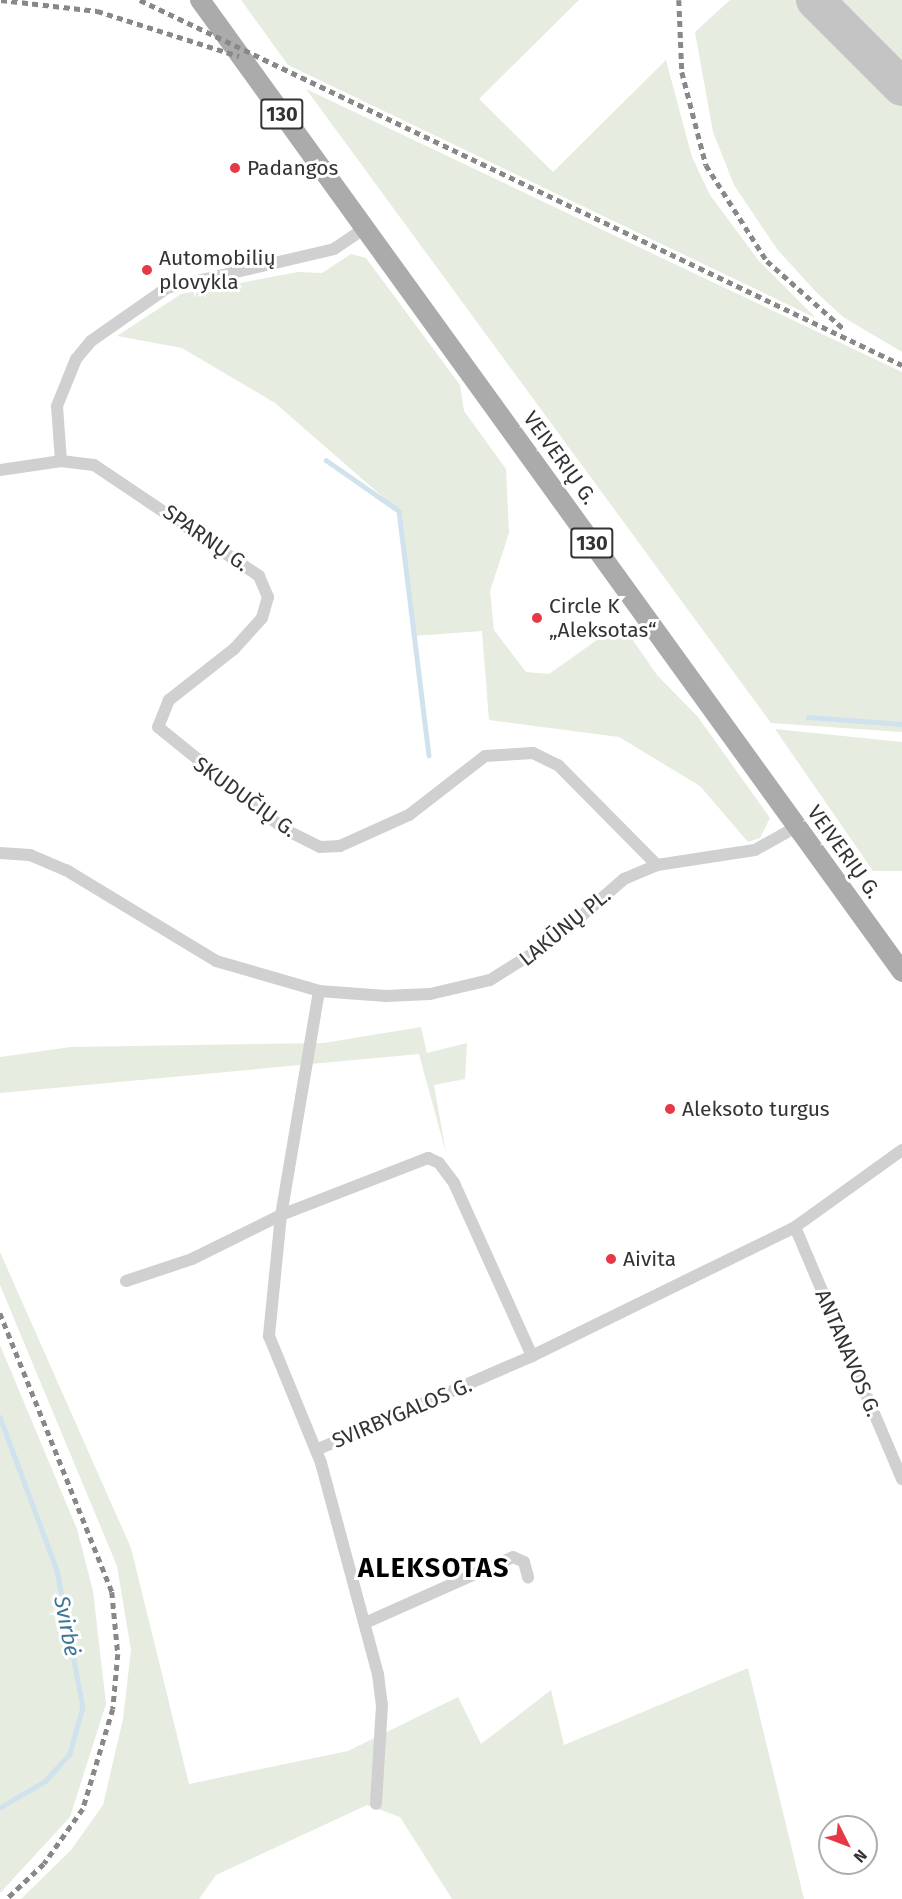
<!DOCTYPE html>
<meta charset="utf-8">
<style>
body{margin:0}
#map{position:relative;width:902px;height:1899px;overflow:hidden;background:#fff;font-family:"Fira Sans",sans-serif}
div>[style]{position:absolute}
.green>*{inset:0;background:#e6ecdf}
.stream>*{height:4.5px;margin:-2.25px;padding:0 2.25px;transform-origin:2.25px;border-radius:2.25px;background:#cfe2ee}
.taxiway>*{height:38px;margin:-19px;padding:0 19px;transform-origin:19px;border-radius:19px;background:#c4c4c4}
.minor>*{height:12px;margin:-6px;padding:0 6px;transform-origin:6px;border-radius:6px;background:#d0d0d0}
.primary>*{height:20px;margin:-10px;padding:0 10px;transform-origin:10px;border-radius:10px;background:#ababab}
.rail>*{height:4.5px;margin-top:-2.25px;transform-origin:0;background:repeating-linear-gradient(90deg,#888 0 6px,transparent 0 10.5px)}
.dots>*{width:16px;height:16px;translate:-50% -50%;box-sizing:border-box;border:3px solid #fff;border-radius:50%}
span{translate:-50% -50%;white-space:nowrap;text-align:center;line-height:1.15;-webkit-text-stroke:6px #fff;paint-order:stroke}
.shield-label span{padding:2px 4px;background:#fff;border:2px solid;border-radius:4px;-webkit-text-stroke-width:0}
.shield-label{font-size:20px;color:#333;font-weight:700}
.poi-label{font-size:21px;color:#333}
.left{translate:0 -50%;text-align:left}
.street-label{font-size:21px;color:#333}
.water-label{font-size:22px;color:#3f7597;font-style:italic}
.district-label{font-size:27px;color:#000;font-weight:700;letter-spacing:1.5px}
.north{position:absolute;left:818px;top:1815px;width:60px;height:60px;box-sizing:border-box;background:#fff;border:2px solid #adadad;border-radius:50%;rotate:132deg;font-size:16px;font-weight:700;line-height:24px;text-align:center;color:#333}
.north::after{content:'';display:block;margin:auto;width:21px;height:27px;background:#e63946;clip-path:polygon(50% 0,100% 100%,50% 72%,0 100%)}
</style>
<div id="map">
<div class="green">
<i style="clip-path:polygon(241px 0,579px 0,479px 99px,553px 172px,666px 60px,692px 157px,710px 195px,759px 261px,816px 318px,288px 65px)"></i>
<i style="clip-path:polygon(730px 0,801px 0,902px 103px,902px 352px,843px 317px,817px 293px,777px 249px,734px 185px,713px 132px,695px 32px)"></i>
<i style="clip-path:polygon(835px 0,902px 0,902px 68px)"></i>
<i style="clip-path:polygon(306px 89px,902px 372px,902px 732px,771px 723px)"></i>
<i style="clip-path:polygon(351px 254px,366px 258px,460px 385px,464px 411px,506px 469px,509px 533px,490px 591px,494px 630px,526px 672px,549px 674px,621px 623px,657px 675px,698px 717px,770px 818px,760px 838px,748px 842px,700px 786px,619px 737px,489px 720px,482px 631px,414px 636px,399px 511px,275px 403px,182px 348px,117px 336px,181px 294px,298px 272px,322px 273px)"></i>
<i style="clip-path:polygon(775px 729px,902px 742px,902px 871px,873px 871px)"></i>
<i style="clip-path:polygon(421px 1027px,427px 1053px,467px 1043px,465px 1079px,434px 1085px,446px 1153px,419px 1054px,0 1093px,0 1057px,71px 1047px,324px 1043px)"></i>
<i style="clip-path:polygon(0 1252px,131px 1548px,189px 1784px,348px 1751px,458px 1697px,481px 1744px,551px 1690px,564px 1745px,748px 1668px,804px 1899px,452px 1899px,400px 1817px,367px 1805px,216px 1875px,199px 1899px,21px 1899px,71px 1850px,103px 1805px,123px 1719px,131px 1650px,117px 1566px,0 1285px)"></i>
<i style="clip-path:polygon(0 1345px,77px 1529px,93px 1591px,106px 1704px,70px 1817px,0 1893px)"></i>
</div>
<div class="stream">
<i style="left:326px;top:460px;width:89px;rotate:34.9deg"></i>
<i style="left:399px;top:511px;width:246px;rotate:83deg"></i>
<i style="left:808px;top:717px;width:94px;rotate:4.3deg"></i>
<i style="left:0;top:1417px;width:163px;rotate:69.6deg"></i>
<i style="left:57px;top:1570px;width:139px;rotate:79.3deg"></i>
<i style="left:83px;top:1707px;width:49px;rotate:105.5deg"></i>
<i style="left:70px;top:1754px;width:36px;rotate:132deg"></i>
<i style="left:46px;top:1781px;width:53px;rotate:149.6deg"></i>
</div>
<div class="taxiway">
<i style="left:815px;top:0;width:123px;rotate:45deg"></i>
</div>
<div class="minor">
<i style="left:61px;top:461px;width:55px;rotate:-94.2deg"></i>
<i style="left:57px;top:406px;width:51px;rotate:-68deg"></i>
<i style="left:76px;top:359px;width:23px;rotate:-50deg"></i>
<i style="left:91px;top:341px;width:93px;rotate:-34.9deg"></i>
<i style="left:167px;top:288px;width:171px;rotate:-13.1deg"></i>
<i style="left:334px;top:249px;width:37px;rotate:-34deg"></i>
<i style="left:0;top:470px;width:62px;rotate:-8.4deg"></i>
<i style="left:61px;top:461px;width:33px;rotate:7deg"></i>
<i style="left:94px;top:465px;width:199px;rotate:33.9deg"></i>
<i style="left:259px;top:576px;width:23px;rotate:67deg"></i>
<i style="left:268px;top:597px;width:22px;rotate:106deg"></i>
<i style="left:262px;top:618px;width:42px;rotate:132.1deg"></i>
<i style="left:234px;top:649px;width:83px;rotate:141.9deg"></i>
<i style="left:169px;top:700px;width:29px;rotate:112deg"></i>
<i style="left:158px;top:727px;width:162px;rotate:39deg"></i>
<i style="left:284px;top:829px;width:40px;rotate:26.6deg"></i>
<i style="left:320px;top:847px;width:20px;rotate:-3deg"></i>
<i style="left:340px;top:846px;width:76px;rotate:-24.2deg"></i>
<i style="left:409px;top:815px;width:96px;rotate:-37.8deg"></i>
<i style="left:485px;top:756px;width:48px;rotate:-3.6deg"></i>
<i style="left:533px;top:753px;width:28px;rotate:26deg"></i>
<i style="left:558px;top:765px;width:141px;rotate:45.3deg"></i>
<i style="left:0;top:853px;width:30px;rotate:4deg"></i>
<i style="left:30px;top:855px;width:39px;rotate:23deg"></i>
<i style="left:66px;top:870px;width:175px;rotate:31.2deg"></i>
<i style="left:216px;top:961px;width:107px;rotate:16.2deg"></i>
<i style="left:319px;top:991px;width:67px;rotate:4.3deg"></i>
<i style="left:386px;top:996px;width:44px;rotate:-2.6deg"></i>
<i style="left:430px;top:994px;width:62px;rotate:-13.1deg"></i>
<i style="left:490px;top:980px;width:75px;rotate:-32deg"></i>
<i style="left:554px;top:940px;width:93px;rotate:-41.1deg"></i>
<i style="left:624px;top:879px;width:36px;rotate:-23deg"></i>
<i style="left:657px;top:865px;width:99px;rotate:-8.7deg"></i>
<i style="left:755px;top:850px;width:47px;rotate:-29.3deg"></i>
<i style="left:319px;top:991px;width:227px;rotate:99.6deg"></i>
<i style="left:281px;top:1215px;width:122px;rotate:95.7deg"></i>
<i style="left:269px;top:1336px;width:137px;rotate:67.7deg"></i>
<i style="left:321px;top:1463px;width:219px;rotate:74.9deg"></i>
<i style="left:378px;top:1674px;width:31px;rotate:83deg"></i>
<i style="left:382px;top:1705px;width:99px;rotate:93.5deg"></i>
<i style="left:795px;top:1227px;width:274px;rotate:67deg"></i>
<i style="left:126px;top:1281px;width:70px;rotate:-18.4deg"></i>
<i style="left:192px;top:1259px;width:99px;rotate:-26.3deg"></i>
<i style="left:281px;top:1215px;width:158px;rotate:-21.2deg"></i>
<i style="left:428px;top:1158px;width:12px;rotate:24deg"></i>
<i style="left:439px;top:1163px;width:25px;rotate:53deg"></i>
<i style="left:454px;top:1183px;width:190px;rotate:65.7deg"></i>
<i style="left:316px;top:1450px;width:236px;rotate:-23.5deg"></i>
<i style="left:532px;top:1356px;width:293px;rotate:-26.1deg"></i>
<i style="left:795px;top:1227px;width:132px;rotate:-35.7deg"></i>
<i style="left:365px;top:1623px;width:162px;rotate:-24deg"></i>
<i style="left:513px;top:1557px;width:12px;rotate:24deg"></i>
<i style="left:524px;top:1562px;width:16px;rotate:75deg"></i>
</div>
<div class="primary">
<i style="left:200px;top:0;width:1199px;rotate:54.16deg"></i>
</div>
<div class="rail">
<i style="left:1px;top:0;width:97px;rotate:6.5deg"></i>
<i style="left:97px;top:11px;width:149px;rotate:17.6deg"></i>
<i style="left:140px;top:0;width:845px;rotate:25.59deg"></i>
<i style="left:679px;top:0;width:72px;rotate:87.6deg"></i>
<i style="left:682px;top:72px;width:96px;rotate:75.5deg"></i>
<i style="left:706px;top:165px;width:114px;rotate:57.6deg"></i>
<i style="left:767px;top:261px;width:104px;rotate:41.5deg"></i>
<i style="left:0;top:1313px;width:301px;rotate:68.1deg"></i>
<i style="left:112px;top:1592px;width:62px;rotate:84.5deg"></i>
<i style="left:118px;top:1654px;width:55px;rotate:95.2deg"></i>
<i style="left:113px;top:1709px;width:104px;rotate:106.7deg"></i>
<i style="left:83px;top:1809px;width:67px;rotate:125.3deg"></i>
<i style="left:44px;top:1864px;width:51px;rotate:136.6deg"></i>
</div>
<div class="dots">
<i style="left:235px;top:168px;background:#e63946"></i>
<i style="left:147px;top:270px;background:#e63946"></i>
<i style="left:537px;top:618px;background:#e63946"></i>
<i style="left:670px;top:1109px;background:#e63946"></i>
<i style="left:611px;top:1259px;background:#e63946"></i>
</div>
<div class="shield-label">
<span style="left:282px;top:114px">130</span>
<span style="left:592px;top:543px">130</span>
</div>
<div class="poi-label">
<span class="left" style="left:247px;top:168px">Padangos</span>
<span class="left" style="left:159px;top:270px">Automobilių<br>plovykla</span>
<span class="left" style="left:549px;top:618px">Circle K<br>„Aleksotas“</span>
<span class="left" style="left:682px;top:1109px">Aleksoto turgus</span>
<span class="left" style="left:623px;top:1259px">Aivita</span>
</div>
<div class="street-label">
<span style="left:560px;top:458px;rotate:54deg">VEIVERIŲ G.</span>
<span style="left:206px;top:538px;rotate:35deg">SPARNŲ G.</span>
<span style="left:245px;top:797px;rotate:36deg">SKUDUČIŲ G.</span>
<span style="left:844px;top:852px;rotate:54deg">VEIVERIŲ G.</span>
<span style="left:565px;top:927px;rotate:-39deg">LAKŪNŲ PL.</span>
<span style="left:848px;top:1353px;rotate:67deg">ANTANAVOS G.</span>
<span style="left:402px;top:1413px;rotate:-23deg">SVIRBYGALOS G.</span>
</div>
<div class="water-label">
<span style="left:67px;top:1626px;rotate:79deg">Svirbė</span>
</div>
<div class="district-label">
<span style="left:434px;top:1569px">ALEKSOTAS</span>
</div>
<div class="north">N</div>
</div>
